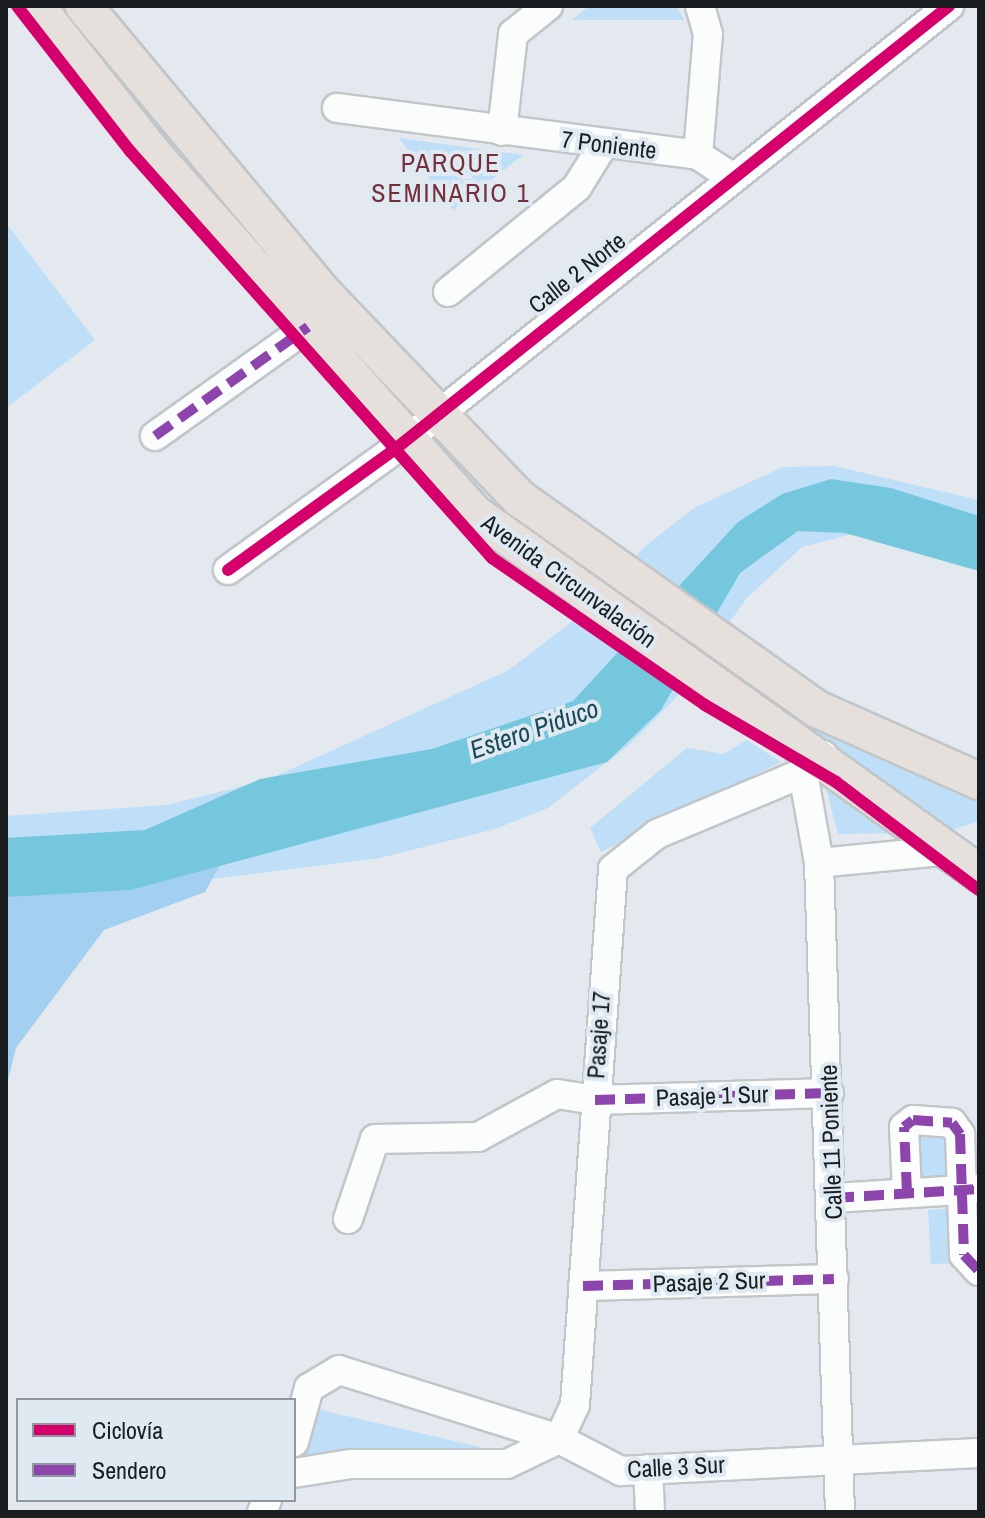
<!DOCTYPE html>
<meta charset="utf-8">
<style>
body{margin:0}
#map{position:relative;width:985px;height:1518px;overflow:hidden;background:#e3e9ee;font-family:"Archivo Narrow",sans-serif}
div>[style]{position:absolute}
.green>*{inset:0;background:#bedff7}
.forest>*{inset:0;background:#a3d0f0}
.water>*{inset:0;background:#74c7dc}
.roads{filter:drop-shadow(2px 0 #c1c6c9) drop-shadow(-2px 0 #c1c6c9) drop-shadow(0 2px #c1c6c9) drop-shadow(0 -2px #c1c6c9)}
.minor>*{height:28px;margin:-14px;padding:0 14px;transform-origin:14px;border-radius:14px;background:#fbfcfc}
.major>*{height:36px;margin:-18px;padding:0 18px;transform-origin:18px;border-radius:18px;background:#e5e0dc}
.quiet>*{height:10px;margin-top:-5px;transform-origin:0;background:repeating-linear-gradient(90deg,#8e44ad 0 20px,transparent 0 30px)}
.cycleway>*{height:12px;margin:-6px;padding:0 6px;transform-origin:6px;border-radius:6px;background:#d6006c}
span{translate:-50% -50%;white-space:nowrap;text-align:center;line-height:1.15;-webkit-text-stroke:8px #dfe9f2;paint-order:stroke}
.street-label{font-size:24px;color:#1a1e21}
.neighbourhood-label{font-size:26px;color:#762f39;letter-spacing:2px}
.water-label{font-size:26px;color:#184a56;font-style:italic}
.frame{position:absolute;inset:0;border:8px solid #1a1e21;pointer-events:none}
.legend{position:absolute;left:16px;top:1398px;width:280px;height:104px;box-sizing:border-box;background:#dfe9f2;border:2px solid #90989e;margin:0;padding:10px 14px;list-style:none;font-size:24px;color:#1a1e21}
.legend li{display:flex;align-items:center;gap:16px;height:40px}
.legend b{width:40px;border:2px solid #90989e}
</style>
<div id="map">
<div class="green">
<i style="clip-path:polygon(589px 6px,677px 6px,684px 20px,572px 20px)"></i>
<i style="clip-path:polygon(399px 138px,523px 155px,453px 210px)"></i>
<i style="clip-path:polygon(6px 223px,95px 340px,6px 408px)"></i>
<i style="clip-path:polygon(834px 466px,979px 500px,979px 558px,864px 531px,802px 547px,747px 598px,674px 700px,629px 745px,548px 808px,495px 829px,380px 858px,6px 905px,6px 816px,167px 805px,267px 780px,509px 670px,604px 597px,643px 548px,694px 508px,783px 467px)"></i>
<i style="clip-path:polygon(727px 664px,979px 795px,979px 821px,945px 832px,724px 669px)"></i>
<i style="clip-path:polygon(747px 740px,781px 762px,601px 852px,590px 828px,687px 748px,723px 754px)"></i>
<i style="clip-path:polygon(824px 781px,905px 833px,838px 834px)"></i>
<i style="clip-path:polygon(942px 1118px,979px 1189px,979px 1271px,964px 1190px,907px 1192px,904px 1127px)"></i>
<i style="clip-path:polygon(954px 1208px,957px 1263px,931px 1264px,928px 1210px)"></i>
<i style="clip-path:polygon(308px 1407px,497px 1451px,303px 1461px)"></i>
</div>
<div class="forest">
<i style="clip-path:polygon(249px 813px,205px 892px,104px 930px,16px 1048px,6px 1088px,6px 845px,33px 848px)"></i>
</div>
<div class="water">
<i style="clip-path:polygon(831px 479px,891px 488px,979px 516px,979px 571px,845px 533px,798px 531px,740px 573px,661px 710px,607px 762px,130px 890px,6px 897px,6px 838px,145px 830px,260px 779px,432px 749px,573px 701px,738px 522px,782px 494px)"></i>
</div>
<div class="roads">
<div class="minor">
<i style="left:337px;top:108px;width:364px;rotate:7.4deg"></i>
<i style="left:698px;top:155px;width:42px;rotate:33.3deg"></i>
<i style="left:502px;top:131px;width:98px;rotate:-83.5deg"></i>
<i style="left:513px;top:34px;width:45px;rotate:-38.7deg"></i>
<i style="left:698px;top:155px;width:121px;rotate:-85.3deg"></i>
<i style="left:708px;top:34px;width:29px;rotate:-106deg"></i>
<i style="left:448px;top:292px;width:166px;rotate:-39.1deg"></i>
<i style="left:577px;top:187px;width:49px;rotate:-58.2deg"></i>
<i style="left:155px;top:436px;width:188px;rotate:-35.5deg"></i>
<i style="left:228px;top:570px;width:205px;rotate:-35.9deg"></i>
<i style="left:394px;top:450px;width:711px;rotate:-38.66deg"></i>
<i style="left:803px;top:773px;width:91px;rotate:79.9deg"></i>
<i style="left:819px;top:863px;width:649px;rotate:88.15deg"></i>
<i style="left:819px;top:863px;width:134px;rotate:-5.6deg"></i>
<i style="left:907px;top:1192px;width:65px;rotate:-92.6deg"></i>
<i style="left:904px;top:1127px;width:11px;rotate:-38deg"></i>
<i style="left:913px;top:1120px;width:39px;rotate:4deg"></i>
<i style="left:952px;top:1123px;width:14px;rotate:54deg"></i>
<i style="left:960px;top:1134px;width:121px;rotate:88.1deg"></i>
<i style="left:964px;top:1255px;width:22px;rotate:47deg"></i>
<i style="left:834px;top:1198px;width:145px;rotate:-3.6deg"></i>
<i style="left:348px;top:1219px;width:84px;rotate:-71.4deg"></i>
<i style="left:375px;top:1139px;width:103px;rotate:-1.1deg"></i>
<i style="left:478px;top:1137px;width:90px;rotate:-28.6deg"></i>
<i style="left:557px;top:1094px;width:38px;rotate:9deg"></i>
<i style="left:595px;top:1100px;width:234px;rotate:-1.7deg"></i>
<i style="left:583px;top:1286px;width:251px;rotate:-1.6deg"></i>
<i style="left:294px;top:1442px;width:56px;rotate:-74.5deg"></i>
<i style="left:309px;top:1388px;width:35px;rotate:-31deg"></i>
<i style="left:339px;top:1370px;width:231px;rotate:17.4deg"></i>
<i style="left:559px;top:1439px;width:38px;rotate:-65deg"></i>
<i style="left:575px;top:1405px;width:537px;rotate:-85.94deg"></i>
<i style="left:613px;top:869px;width:56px;rotate:-38.5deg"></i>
<i style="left:657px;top:834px;width:158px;rotate:-22.7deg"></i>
<i style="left:803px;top:773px;width:27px;rotate:-42deg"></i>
<i style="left:648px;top:1469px;width:43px;rotate:87.3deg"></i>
<i style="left:294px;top:1473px;width:58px;rotate:-9deg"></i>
<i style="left:351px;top:1464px;width:156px"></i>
<i style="left:507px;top:1464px;width:58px;rotate:-25.7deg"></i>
<i style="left:559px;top:1439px;width:70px;rotate:27.3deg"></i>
<i style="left:621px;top:1471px;width:358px;rotate:-2.9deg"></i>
<i style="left:262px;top:1512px;width:13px;rotate:-67deg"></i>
</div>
<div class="major">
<i style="left:36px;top:6px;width:190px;rotate:51.6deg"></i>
<i style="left:154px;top:155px;width:480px;rotate:48.2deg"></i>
<i style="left:474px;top:513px;width:620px;rotate:35.48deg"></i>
<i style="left:84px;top:6px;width:378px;rotate:50.2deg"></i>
<i style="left:326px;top:296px;width:279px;rotate:46.3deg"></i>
<i style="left:519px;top:498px;width:365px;rotate:35.3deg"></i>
<i style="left:817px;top:709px;width:177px;rotate:24deg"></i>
</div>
</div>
<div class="quiet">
<i style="left:155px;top:436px;width:188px;rotate:-35.5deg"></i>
<i style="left:595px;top:1100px;width:234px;rotate:-1.7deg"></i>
<i style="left:907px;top:1192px;width:65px;rotate:-92.6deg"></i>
<i style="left:904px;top:1127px;width:11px;rotate:-38deg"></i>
<i style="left:913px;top:1120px;width:39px;rotate:4deg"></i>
<i style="left:952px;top:1123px;width:14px;rotate:54deg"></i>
<i style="left:960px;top:1134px;width:121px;rotate:88.1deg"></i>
<i style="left:964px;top:1255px;width:22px;rotate:47deg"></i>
<i style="left:834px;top:1198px;width:145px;rotate:-3.6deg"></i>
<i style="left:583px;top:1286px;width:251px;rotate:-1.6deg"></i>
</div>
<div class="cycleway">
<i style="left:17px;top:6px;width:184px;rotate:52.1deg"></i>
<i style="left:130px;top:151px;width:545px;rotate:48.35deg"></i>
<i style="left:492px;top:558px;width:259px;rotate:34.6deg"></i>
<i style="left:705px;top:705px;width:152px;rotate:30.4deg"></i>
<i style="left:836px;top:782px;width:179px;rotate:37.1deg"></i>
<i style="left:228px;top:570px;width:205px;rotate:-35.9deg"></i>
<i style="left:394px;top:450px;width:711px;rotate:-38.66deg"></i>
</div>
<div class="street-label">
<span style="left:609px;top:145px;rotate:7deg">7 Poniente</span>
<span style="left:577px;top:273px;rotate:-38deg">Calle 2 Norte</span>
<span style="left:569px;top:581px;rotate:36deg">Avenida Circunvalación</span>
<span style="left:599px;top:1035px;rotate:-86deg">Pasaje 17</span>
<span style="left:712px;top:1096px;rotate:-2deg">Pasaje 1 Sur</span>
<span style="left:831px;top:1142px;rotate:-92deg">Calle 11 Poniente</span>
<span style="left:709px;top:1282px;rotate:-2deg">Pasaje 2 Sur</span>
<span style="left:676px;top:1467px;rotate:-3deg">Calle 3 Sur</span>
</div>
<div class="neighbourhood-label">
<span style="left:451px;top:178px">PARQUE<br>SEMINARIO 1</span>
</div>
<div class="water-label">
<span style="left:534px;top:729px;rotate:-19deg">Estero Piduco</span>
</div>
<div class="frame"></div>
<ul class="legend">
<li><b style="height:10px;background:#d6006c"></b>Ciclovía</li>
<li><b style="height:10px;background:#8e44ad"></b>Sendero</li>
</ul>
</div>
